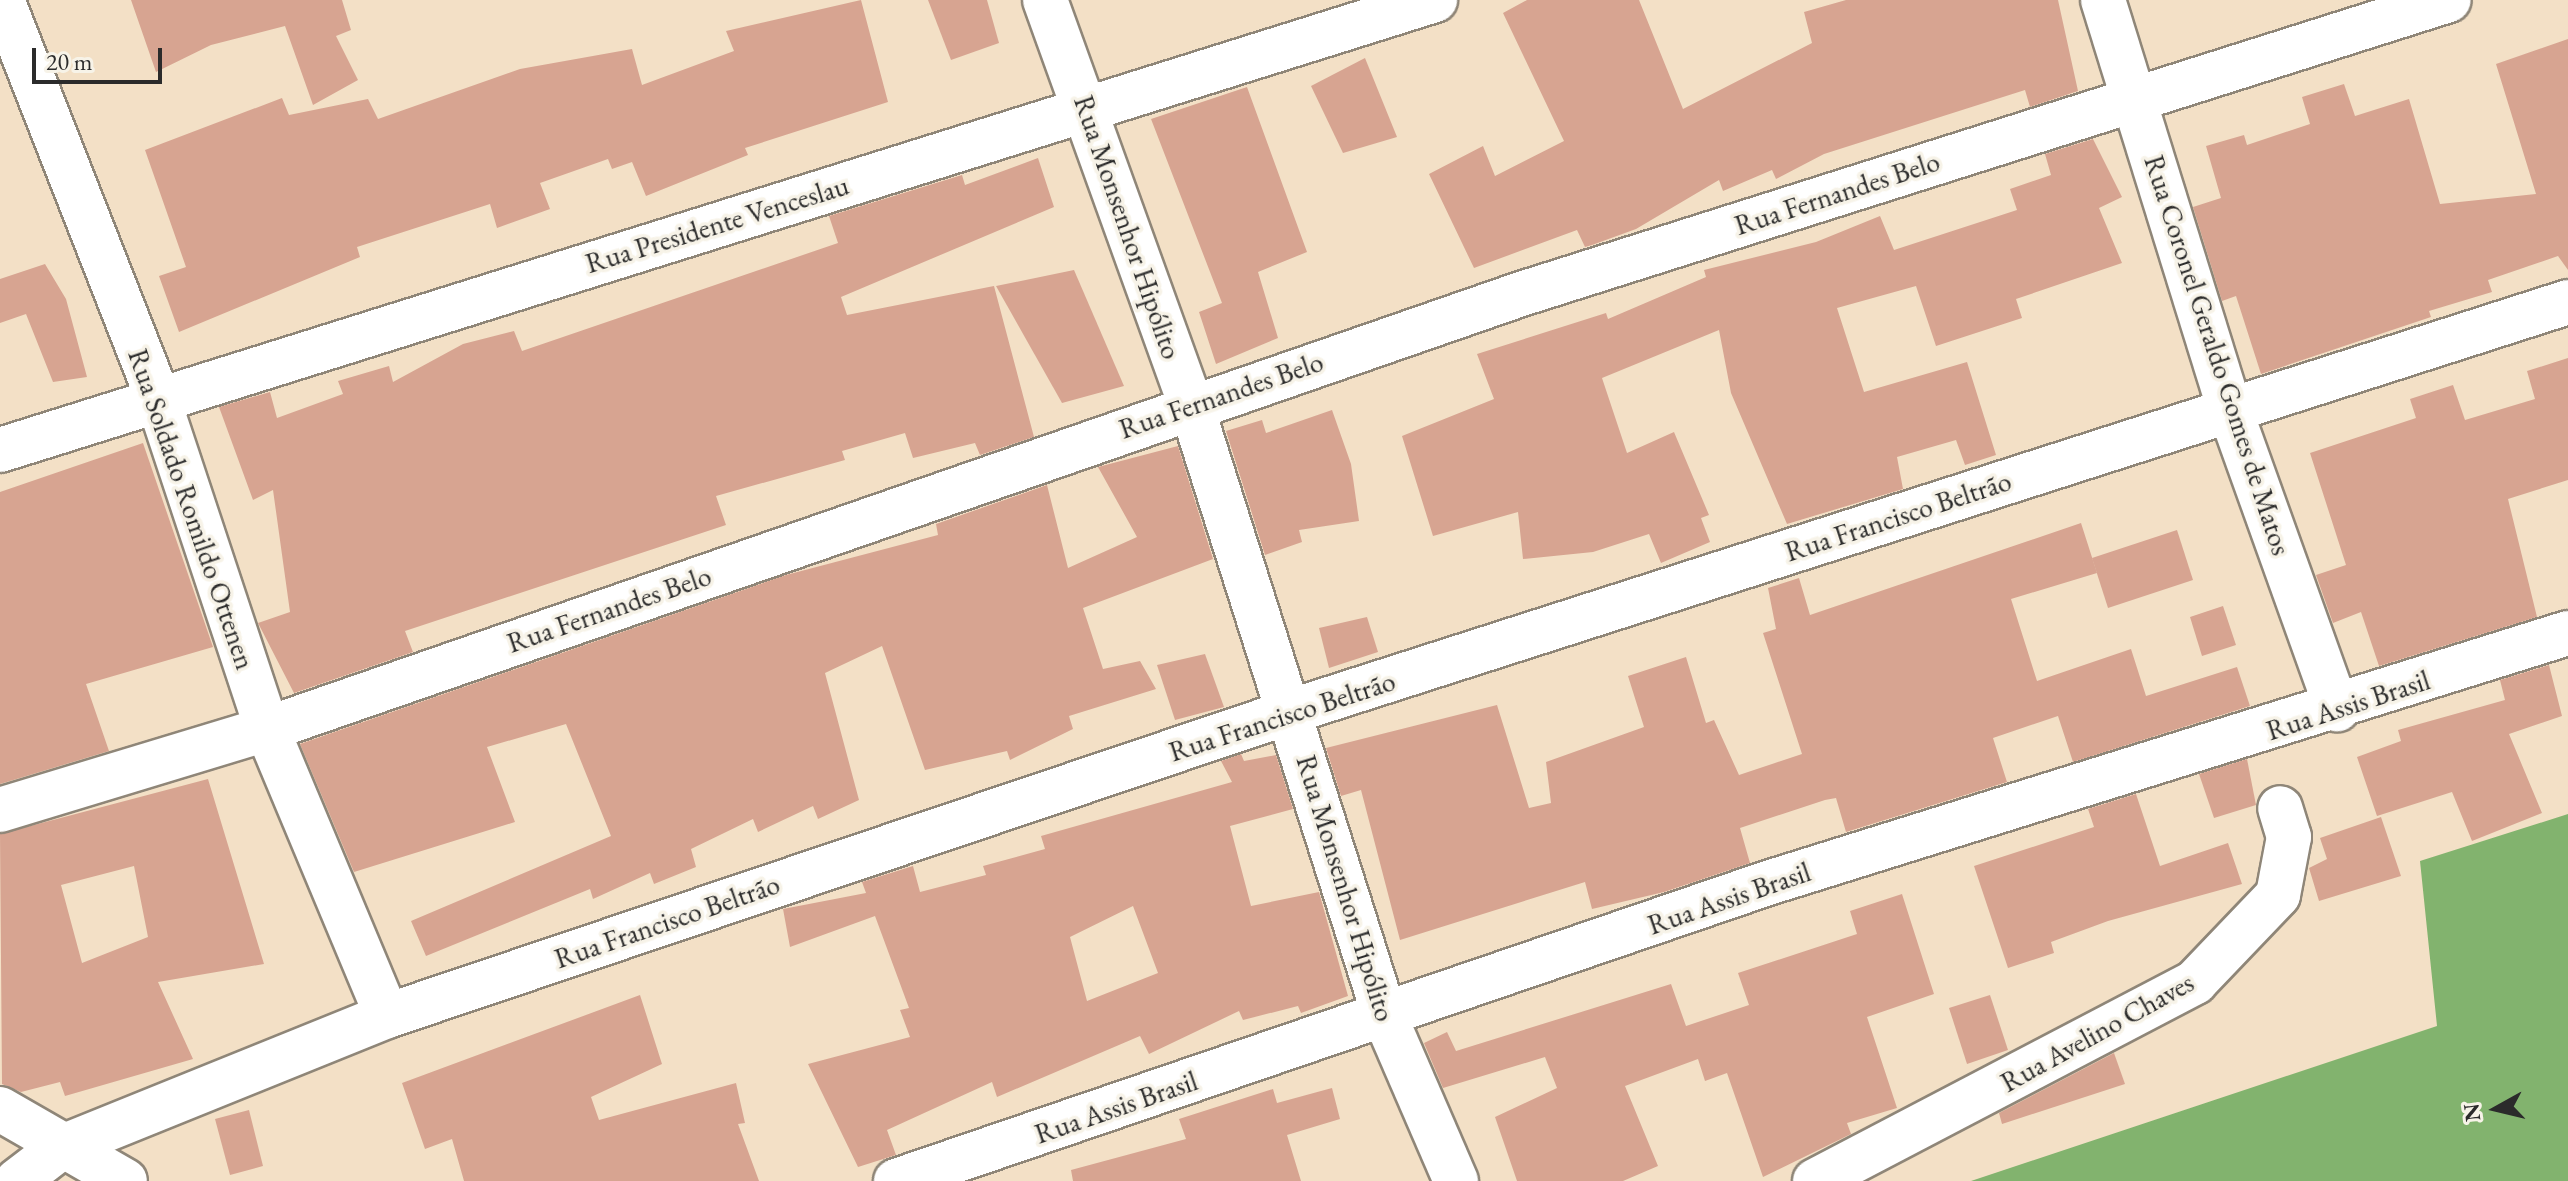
<!DOCTYPE html>
<meta charset="utf-8">
<style>
body{margin:0}
#map{position:relative;width:2568px;height:1181px;overflow:hidden;background:#f3e0c6;font-family:"EB Garamond",serif}
div>[style]{position:absolute}
.forest>*{inset:0;background:#82b36e}
.building>*{inset:0;background:#d7a491}
.roads{filter:drop-shadow(2px 0 #8f8678) drop-shadow(-2px 0 #8f8678) drop-shadow(0 2px #8f8678) drop-shadow(0 -2px #8f8678)}
.minor>*{height:44px;margin:-22px;padding:0 22px;transform-origin:22px;border-radius:22px;background:#fff}
span{translate:-50% -50%;white-space:nowrap;text-align:center;line-height:1.15;-webkit-text-stroke:7px #f7f3e8;paint-order:stroke}
.street-label{font-size:28px;color:#2b2b2b}
.north{position:absolute;left:2456px;top:1069px;width:80px;height:80px;-webkit-text-stroke:6px #f7f3e8;paint-order:stroke;rotate:262deg;font-size:22px;font-weight:700;line-height:32px;text-align:center;color:#2b2b2b}
.north::after{content:'';display:block;margin:auto;width:28px;height:36px;background:#2b2b2b;clip-path:polygon(50% 0,100% 100%,50% 72%,0 100%)}
.scale{position:absolute;left:32px;top:48px;width:130px;height:36px;box-sizing:border-box;border:4px solid #2b2b2b;border-top:0;padding-left:10px;font-size:24px;line-height:28px;white-space:nowrap;color:#2b2b2b;-webkit-text-stroke:6px #f7f3e8;paint-order:stroke}
</style>
<div id="map">
<div class="forest">
<i style="clip-path:polygon(2568px 814px,2568px 1181px,1971px 1181px,2437px 1026px,2420px 861px)"></i>
</div>
<div class="building">
<i style="clip-path:polygon(131px 0,342px 0,351px 30px,336px 36px,358px 80px,313px 105px,285px 26px,211px 45px,156px 72px)"></i>
<i style="clip-path:polygon(861px 0,888px 102px,745px 148px,748px 155px,646px 196px,632px 162px,612px 169px,608px 159px,540px 183px,550px 209px,497px 228px,490px 204px,357px 247px,360px 257px,179px 332px,159px 276px,186px 267px,145px 150px,282px 98px,289px 115px,368px 99px,378px 119px,520px 69px,632px 49px,642px 85px,734px 51px,726px 31px)"></i>
<i style="clip-path:polygon(928px 0,987px 0,999px 43px,951px 60px)"></i>
<i style="clip-path:polygon(1527px 0,1639px 0,1683px 109px,1812px 43px,1804px 12px,1846px 0,2058px 0,2078px 91px,2030px 107px,2025px 90px,1824px 154px,1776px 179px,1772px 170px,1723px 191px,1719px 180px,1636px 229px,1592px 245px,1585px 247px,1577px 230px,1474px 268px,1429px 174px,1483px 146px,1495px 176px,1564px 141px,1503px 13px)"></i>
<i style="clip-path:polygon(2568px 39px,2568px 270px,2558px 256px,2488px 280px,2492px 292px,2429px 311px,2431px 317px,2261px 374px,2236px 296px,2222px 301px,2193px 207px,2221px 198px,2206px 146px,2244px 135px,2247px 145px,2310px 124px,2302px 97px,2344px 84px,2355px 116px,2409px 99px,2440px 204px,2536px 194px,2496px 64px)"></i>
<i style="clip-path:polygon(1365px 58px,1397px 137px,1343px 153px,1311px 86px)"></i>
<i style="clip-path:polygon(1247px 87px,1307px 252px,1258px 272px,1278px 338px,1216px 364px,1199px 312px,1222px 303px,1151px 119px)"></i>
<i style="clip-path:polygon(2093px 139px,2122px 197px,2099px 208px,2122px 263px,2016px 299px,2022px 318px,1936px 346px,1916px 286px,1837px 308px,1864px 392px,1967px 362px,1996px 455px,1965px 465px,1956px 440px,1897px 457px,1903px 489px,1787px 524px,1731px 393px,1719px 330px,1602px 378px,1627px 453px,1674px 432px,1709px 515px,1701px 518px,1710px 542px,1661px 563px,1649px 534px,1593px 552px,1523px 559px,1518px 512px,1433px 536px,1402px 436px,1494px 399px,1477px 354px,1606px 313px,1608px 319px,1706px 277px,1704px 270px,1816px 242px,1880px 216px,1894px 250px,2017px 210px,2010px 189px,2051px 175px,2045px 154px)"></i>
<i style="clip-path:polygon(1038px 158px,1054px 207px,841px 297px,847px 315px,994px 286px,1034px 437px,980px 455px,975px 443px,913px 458px,905px 433px,842px 451px,845px 460px,716px 496px,726px 525px,405px 631px,413px 652px,294px 693px,258px 623px,290px 612px,273px 490px,253px 500px,219px 407px,270px 392px,277px 418px,343px 394px,338px 381px,389px 366px,393px 382px,463px 344px,514px 331px,522px 351px,838px 243px,829px 216px,962px 175px,965px 185px)"></i>
<i style="clip-path:polygon(45px 264px,66px 299px,87px 377px,53px 382px,26px 314px,0 323px,0 279px)"></i>
<i style="clip-path:polygon(1074px 270px,1124px 386px,1062px 403px,996px 286px)"></i>
<i style="clip-path:polygon(2568px 358px,2568px 480px,2508px 499px,2537px 617px,2379px 666px,2361px 612px,2333px 623px,2316px 575px,2346px 565px,2310px 453px,2416px 418px,2410px 399px,2453px 385px,2465px 420px,2535px 399px,2527px 371px)"></i>
<i style="clip-path:polygon(1332px 410px,1351px 464px,1359px 521px,1299px 530px,1302px 542px,1265px 555px,1226px 431px,1262px 420px,1266px 433px)"></i>
<i style="clip-path:polygon(143px 443px,213px 647px,86px 684px,109px 751px,0 784px,0 492px)"></i>
<i style="clip-path:polygon(1178px 446px,1213px 559px,1083px 608px,1103px 669px,1140px 661px,1156px 689px,1069px 716px,1073px 729px,1010px 760px,1007px 751px,925px 770px,882px 646px,825px 673px,859px 800px,818px 819px,813px 806px,758px 832px,753px 819px,691px 849px,696px 867px,654px 884px,650px 873px,593px 899px,590px 889px,426px 956px,411px 921px,611px 836px,566px 724px,487px 747px,515px 822px,354px 872px,300px 744px,786px 575px,938px 535px,936px 524px,1047px 485px,1068px 568px,1137px 537px,1098px 467px)"></i>
<i style="clip-path:polygon(2081px 523px,2097px 573px,2011px 599px,2037px 681px,2131px 649px,2146px 696px,2237px 667px,2250px 706px,2073px 762px,2058px 716px,1993px 738px,2007px 782px,1846px 832px,1836px 798px,1825px 800px,1740px 828px,1750px 863px,1664px 892px,1592px 909px,1585px 882px,1400px 940px,1361px 790px,1341px 796px,1326px 748px,1497px 705px,1529px 808px,1551px 803px,1546px 762px,1644px 727px,1628px 676px,1686px 657px,1706px 723px,1714px 720px,1739px 775px,1802px 754px,1763px 633px,1776px 629px,1768px 588px,1799px 578px,1810px 615px)"></i>
<i style="clip-path:polygon(2177px 530px,2193px 580px,2108px 608px,2092px 558px)"></i>
<i style="clip-path:polygon(2223px 606px,2236px 645px,2202px 656px,2190px 617px)"></i>
<i style="clip-path:polygon(1367px 617px,1378px 652px,1329px 668px,1319px 628px)"></i>
<i style="clip-path:polygon(1205px 654px,1224px 707px,1175px 720px,1157px 665px)"></i>
<i style="clip-path:polygon(2549px 665px,2562px 716px,2509px 734px,2542px 813px,2472px 841px,2452px 792px,2377px 816px,2357px 757px,2401px 741px,2398px 730px,2505px 700px,2500px 680px)"></i>
<i style="clip-path:polygon(evenodd,1241px 754px,1244px 761px,1276px 755px,1293px 809px,1230px 826px,1251px 906px,1319px 892px,1348px 996px,1301px 1013px,1298px 1006px,1243px 1020px,1239px 1011px,1149px 1054px,1140px 1036px,997px 1097px,992px 1082px,887px 1130px,896px 1155px,858px 1167px,808px 1064px,910px 1037px,900px 1010px,909px 1008px,875px 916px,790px 947px,783px 909px,866px 893px,862px 882px,913px 866px,920px 892px,986px 875px,983px 866px,1045px 849px,1041px 836px,1232px 782px,1221px 761px,1241px 754px,1133px 906px,1158px 973px,1087px 1001px,1070px 937px,1133px 906px)"></i>
<i style="clip-path:polygon(2247px 759px,2256px 805px,2214px 818px,2199px 774px)"></i>
<i style="clip-path:polygon(evenodd,208px 779px,264px 964px,158px 982px,193px 1059px,65px 1096px,60px 1082px,21px 1092px,2px 1084px,0 834px,208px 779px,134px 866px,148px 937px,82px 963px,61px 885px,134px 866px)"></i>
<i style="clip-path:polygon(2136px 794px,2160px 866px,2228px 843px,2242px 884px,2108px 921px,2051px 942px,2054px 953px,2008px 968px,1974px 866px,2094px 827px,2088px 809px)"></i>
<i style="clip-path:polygon(2381px 817px,2401px 876px,2319px 901px,2309px 868px,2327px 859px,2320px 838px)"></i>
<i style="clip-path:polygon(1902px 894px,1934px 994px,1867px 1017px,1897px 1108px,1847px 1123px,1851px 1134px,1763px 1177px,1727px 1073px,1705px 1081px,1698px 1059px,1625px 1086px,1658px 1166px,1623px 1181px,1517px 1181px,1495px 1117px,1557px 1088px,1545px 1057px,1443px 1088px,1424px 1043px,1447px 1032px,1456px 1051px,1671px 984px,1686px 1026px,1749px 1005px,1738px 973px,1857px 934px,1850px 911px)"></i>
<i style="clip-path:polygon(640px 995px,662px 1064px,591px 1097px,599px 1120px,736px 1083px,745px 1123px,738px 1124px,759px 1181px,464px 1181px,452px 1139px,425px 1149px,402px 1083px)"></i>
<i style="clip-path:polygon(1990px 995px,2008px 1050px,1967px 1064px,1949px 1008px)"></i>
<i style="clip-path:polygon(2114px 1053px,2125px 1084px,2002px 1124px,1999px 1113px)"></i>
<i style="clip-path:polygon(1332px 1088px,1340px 1119px,1287px 1135px,1301px 1181px,1073px 1181px,1071px 1170px,1186px 1139px,1179px 1119px,1273px 1089px,1277px 1103px)"></i>
<i style="clip-path:polygon(249px 1110px,263px 1166px,230px 1175px,215px 1119px)"></i>
</div>
<div class="roads">
<div class="minor">
<i style="left:2px;top:0;width:428px;rotate:68.6deg"></i>
<i style="left:158px;top:399px;width:348px;rotate:71.7deg"></i>
<i style="left:267px;top:729px;width:311px;rotate:67.3deg"></i>
<i style="left:1045px;top:0;width:431px;rotate:70.2deg"></i>
<i style="left:1191px;top:405px;width:642px;rotate:72.41deg"></i>
<i style="left:1385px;top:1017px;width:179px;rotate:66.6deg"></i>
<i style="left:2103px;top:0;width:429px;rotate:72.8deg"></i>
<i style="left:2230px;top:410px;width:318px;rotate:70.3deg"></i>
<i style="left:0;top:450px;width:1504px;rotate:-17.41deg"></i>
<i style="left:0;top:810px;width:279px;rotate:-16.9deg"></i>
<i style="left:267px;top:729px;width:1327px;rotate:-19.13deg"></i>
<i style="left:1521px;top:294px;width:973px;rotate:-17.58deg"></i>
<i style="left:0;top:1109px;width:144px;rotate:29.9deg"></i>
<i style="left:17px;top:1181px;width:54px;rotate:-37.5deg"></i>
<i style="left:60px;top:1148px;width:353px;rotate:-22deg"></i>
<i style="left:387px;top:1016px;width:955px;rotate:-18.62deg"></i>
<i style="left:1292px;top:711px;width:1340px;rotate:-17.77deg"></i>
<i style="left:896px;top:1181px;width:925px;rotate:-18.87deg"></i>
<i style="left:1771px;top:882px;width:835px;rotate:-17.35deg"></i>
<i style="left:1815px;top:1181px;width:429px;rotate:-27.6deg"></i>
<i style="left:2195px;top:982px;width:120px;rotate:-46.3deg"></i>
<i style="left:2278px;top:895px;width:59px;rotate:-79.3deg"></i>
<i style="left:2289px;top:837px;width:30px;rotate:-107deg"></i>
</div>
</div>
<div class="street-label">
<span style="left:1837px;top:193px;rotate:-18deg">Rua Fernandes Belo</span>
<span style="left:717px;top:224px;rotate:-17deg">Rua Presidente Venceslau</span>
<span style="left:1128px;top:227px;rotate:71deg">Rua Monsenhor Hipólito</span>
<span style="left:2218px;top:355px;rotate:72deg">Rua Coronel Geraldo Gomes de Matos</span>
<span style="left:1221px;top:395px;rotate:-19deg">Rua Fernandes Belo</span>
<span style="left:192px;top:509px;rotate:71deg">Rua Soldado Romildo Ottenen</span>
<span style="left:1898px;top:516px;rotate:-18deg">Rua Francisco Beltrão</span>
<span style="left:609px;top:609px;rotate:-19deg">Rua Fernandes Belo</span>
<span style="left:2348px;top:705px;rotate:-18deg">Rua Assis Brasil</span>
<span style="left:1282px;top:716px;rotate:-18deg">Rua Francisco Beltrão</span>
<span style="left:1346px;top:888px;rotate:73deg">Rua Monsenhor Hipólito</span>
<span style="left:1729px;top:898px;rotate:-19deg">Rua Assis Brasil</span>
<span style="left:667px;top:921px;rotate:-19deg">Rua Francisco Beltrão</span>
<span style="left:2097px;top:1032px;rotate:-29deg">Rua Avelino Chaves</span>
<span style="left:1116px;top:1107px;rotate:-19deg">Rua Assis Brasil</span>
</div>
<div class="north">N</div>
<div class="scale">20 m</div>
</div>
